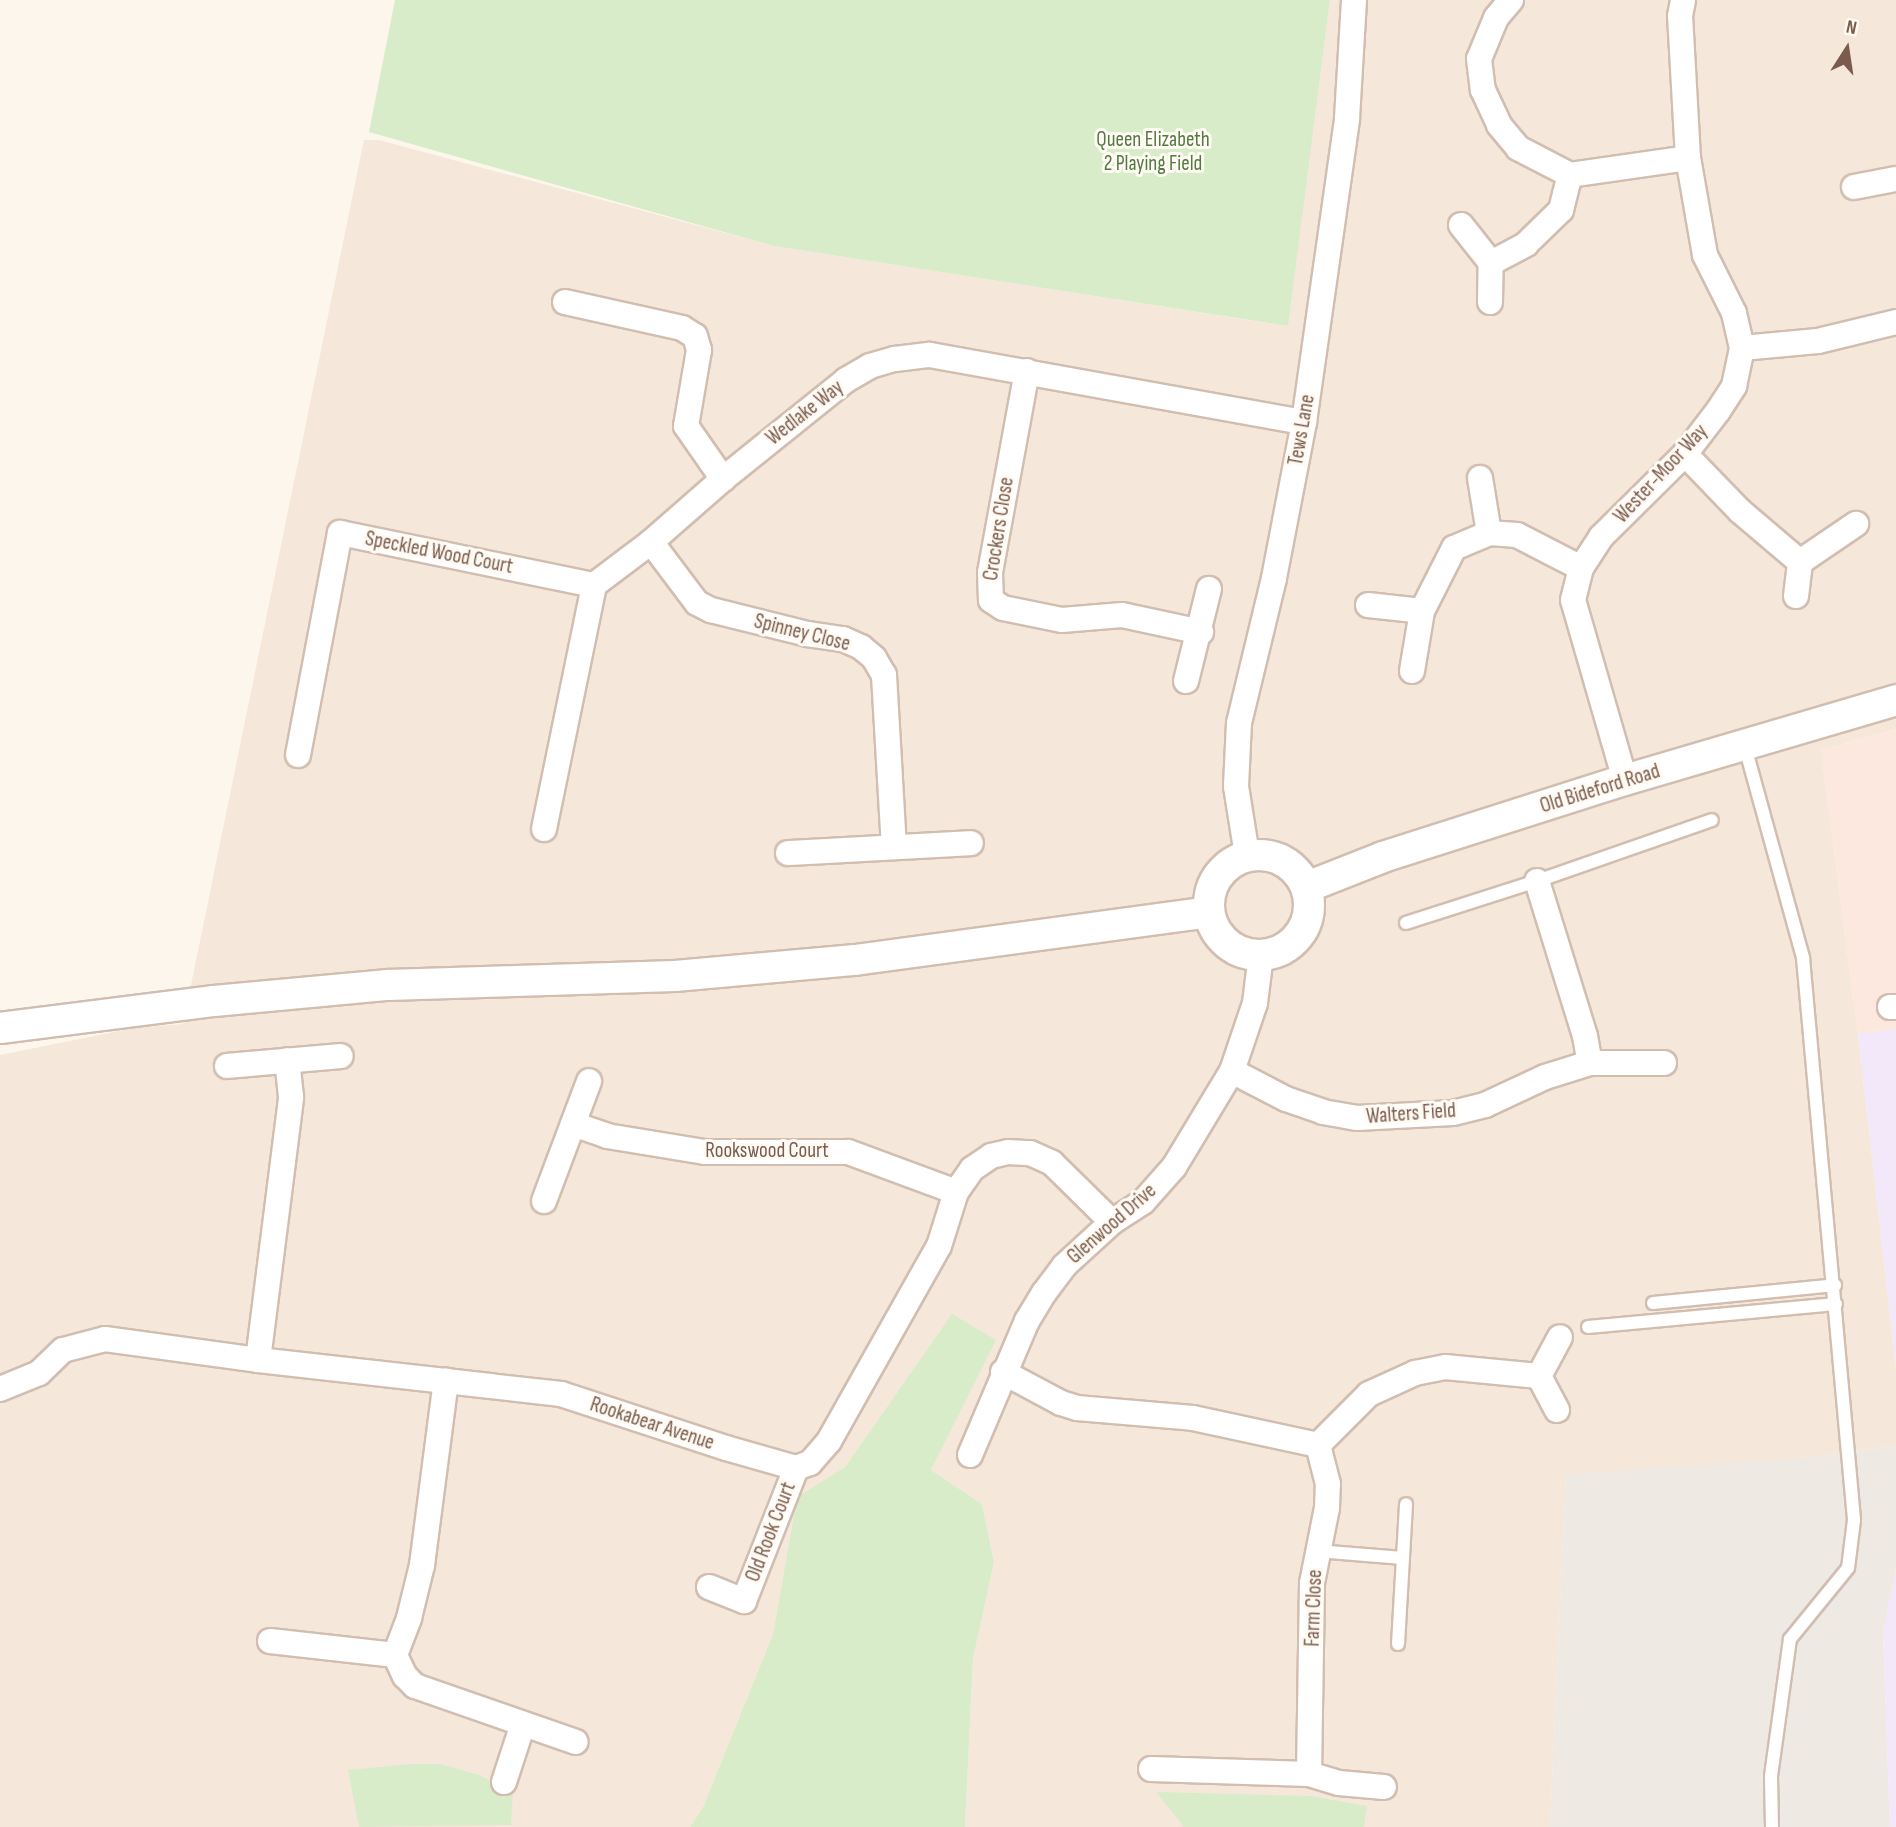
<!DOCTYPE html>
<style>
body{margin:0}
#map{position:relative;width:1896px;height:1827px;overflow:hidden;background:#fdf6ec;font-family:"Sofia Sans Condensed",sans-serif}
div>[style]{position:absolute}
.residential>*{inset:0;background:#f5e8da}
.commercial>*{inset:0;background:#fde8e0}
.industrial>*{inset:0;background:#efe9e4}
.education>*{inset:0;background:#f3e8fa}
.green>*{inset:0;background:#d8ecc9}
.roads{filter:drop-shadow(2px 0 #d1beb0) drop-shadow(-2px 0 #d1beb0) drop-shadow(0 2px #d1beb0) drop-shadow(0 -2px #d1beb0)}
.service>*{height:12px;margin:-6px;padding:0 6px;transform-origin:6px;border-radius:6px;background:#fff}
.minor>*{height:24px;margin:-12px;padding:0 12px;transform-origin:12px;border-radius:12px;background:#fff}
.tertiary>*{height:30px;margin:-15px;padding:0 15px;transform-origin:15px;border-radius:15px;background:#fff}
.tertiary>.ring{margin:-15px;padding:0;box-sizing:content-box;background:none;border:30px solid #fff;border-radius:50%}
span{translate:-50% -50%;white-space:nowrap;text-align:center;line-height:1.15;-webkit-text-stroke:6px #fffaf3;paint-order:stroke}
.park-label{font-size:21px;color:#537a41}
.street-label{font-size:21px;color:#7a5c4d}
.north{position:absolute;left:1812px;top:14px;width:70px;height:70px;-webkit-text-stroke:5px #fffaf3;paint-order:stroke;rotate:12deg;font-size:19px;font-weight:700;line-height:28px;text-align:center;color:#7a5c4d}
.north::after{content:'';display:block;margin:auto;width:24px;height:32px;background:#7a5c4d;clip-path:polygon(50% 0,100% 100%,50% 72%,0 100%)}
</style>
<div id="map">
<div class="residential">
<i style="clip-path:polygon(1330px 0,1896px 0,1896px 729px,1821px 750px,1858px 1034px,1896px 1368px,1896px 1446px,1822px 1456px,1566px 1476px,1550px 1827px,965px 1827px,973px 1659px,994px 1562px,982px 1504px,931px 1470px,995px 1340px,952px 1315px,845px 1467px,797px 1497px,773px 1634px,703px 1807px,690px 1827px,0 1827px,0 1055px,134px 1028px,183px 1024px,364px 140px,379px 140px,774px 246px,1287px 326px)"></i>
</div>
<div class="commercial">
<i style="clip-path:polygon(1896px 729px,1896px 1029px,1858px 1034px,1821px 750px)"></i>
</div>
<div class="industrial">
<i style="clip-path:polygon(1896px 1446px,1896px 1569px,1883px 1632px,1890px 1827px,1550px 1827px,1566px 1475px,1822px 1456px)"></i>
</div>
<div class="education">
<i style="clip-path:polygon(1896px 1029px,1896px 1368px,1858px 1034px)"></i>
<i style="clip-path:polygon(1896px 1569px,1896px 1827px,1890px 1827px,1883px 1632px)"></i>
</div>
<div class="green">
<i style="clip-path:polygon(395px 0,1330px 0,1288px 326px,774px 246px,369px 132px)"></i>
<i style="clip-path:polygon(952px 1314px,996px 1340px,931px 1470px,982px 1504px,994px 1562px,973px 1659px,965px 1827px,690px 1827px,703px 1807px,773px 1634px,797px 1497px,845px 1467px)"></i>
<i style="clip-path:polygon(411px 1764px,440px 1764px,476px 1774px,513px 1791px,511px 1825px,359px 1827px,348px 1770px)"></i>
<i style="clip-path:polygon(1156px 1792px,1311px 1796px,1367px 1806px,1364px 1827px,1184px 1827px)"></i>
</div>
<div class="roads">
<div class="service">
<i style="left:1745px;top:747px;width:219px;rotate:74.6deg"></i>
<i style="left:1803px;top:958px;width:564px;rotate:84.81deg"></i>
<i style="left:1854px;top:1520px;width:48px;rotate:97.1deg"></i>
<i style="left:1848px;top:1568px;width:92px;rotate:129.2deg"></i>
<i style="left:1790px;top:1639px;width:138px;rotate:97.9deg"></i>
<i style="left:1771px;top:1776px;width:51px;rotate:88.9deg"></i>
<i style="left:1406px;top:923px;width:138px;rotate:-17.8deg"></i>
<i style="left:1537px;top:881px;width:185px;rotate:-19.2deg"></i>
<i style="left:1653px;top:1303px;width:183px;rotate:-5.6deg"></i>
<i style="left:1588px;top:1327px;width:249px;rotate:-5.3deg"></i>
<i style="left:1317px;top:1551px;width:86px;rotate:4.7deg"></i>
<i style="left:1398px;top:1644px;width:140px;rotate:-86.7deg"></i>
</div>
<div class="minor">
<i style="left:1511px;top:0;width:23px;rotate:130deg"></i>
<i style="left:1496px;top:18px;width:44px;rotate:112.5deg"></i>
<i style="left:1479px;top:59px;width:31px;rotate:83deg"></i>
<i style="left:1483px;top:90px;width:38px;rotate:65deg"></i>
<i style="left:1499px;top:125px;width:30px;rotate:50deg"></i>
<i style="left:1518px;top:148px;width:59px;rotate:27.4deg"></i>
<i style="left:1570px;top:175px;width:119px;rotate:-8.2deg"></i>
<i style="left:1854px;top:187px;width:42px;rotate:-11deg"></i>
<i style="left:1461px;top:225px;width:48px;rotate:51.7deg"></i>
<i style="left:1491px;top:263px;width:40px;rotate:-28deg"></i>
<i style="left:1526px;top:244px;width:49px;rotate:-44.2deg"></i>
<i style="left:1561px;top:210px;width:36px;rotate:-76deg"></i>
<i style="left:565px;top:302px;width:120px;rotate:12.5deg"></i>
<i style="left:682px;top:328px;width:15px;rotate:32deg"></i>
<i style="left:695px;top:336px;width:15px;rotate:74deg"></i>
<i style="left:699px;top:350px;width:77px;rotate:99.7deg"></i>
<i style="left:686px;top:426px;width:65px;rotate:55.1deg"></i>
<i style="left:1490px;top:302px;width:39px;rotate:-89deg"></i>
<i style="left:1742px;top:348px;width:76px;rotate:-5.3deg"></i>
<i style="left:1818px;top:341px;width:80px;rotate:-13.7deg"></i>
<i style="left:1027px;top:371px;width:205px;rotate:100.4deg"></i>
<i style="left:990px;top:573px;width:27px;rotate:88deg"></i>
<i style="left:991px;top:600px;width:14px;rotate:34deg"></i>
<i style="left:1003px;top:608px;width:60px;rotate:11.5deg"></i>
<i style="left:1062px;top:620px;width:60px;rotate:-4.8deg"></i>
<i style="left:1122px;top:615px;width:81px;rotate:12.1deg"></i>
<i style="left:1685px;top:454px;width:79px;rotate:46deg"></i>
<i style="left:1740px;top:511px;width:79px;rotate:40.4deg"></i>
<i style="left:1800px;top:562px;width:68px;rotate:-34.2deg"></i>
<i style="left:1480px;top:478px;width:56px;rotate:80.7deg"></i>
<i style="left:651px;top:542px;width:76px;rotate:53deg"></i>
<i style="left:697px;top:603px;width:16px;rotate:27deg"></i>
<i style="left:711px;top:610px;width:99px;rotate:14deg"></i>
<i style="left:807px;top:634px;width:36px;rotate:8deg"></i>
<i style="left:843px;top:639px;width:20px;rotate:24deg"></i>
<i style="left:861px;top:647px;width:17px;rotate:40deg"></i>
<i style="left:874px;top:658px;width:20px;rotate:60deg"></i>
<i style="left:884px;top:675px;width:172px;rotate:86.7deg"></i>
<i style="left:1796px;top:596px;width:34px;rotate:-83deg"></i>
<i style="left:1368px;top:605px;width:54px;rotate:6.3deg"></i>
<i style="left:1412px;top:671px;width:61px;rotate:-80.5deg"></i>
<i style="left:1422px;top:611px;width:71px;rotate:-63.1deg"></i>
<i style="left:1454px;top:548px;width:38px;rotate:-23deg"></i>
<i style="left:1489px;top:533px;width:28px;rotate:4deg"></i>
<i style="left:1517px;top:535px;width:72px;rotate:27.3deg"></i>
<i style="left:1186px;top:681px;width:95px;rotate:-76deg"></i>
<i style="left:298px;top:755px;width:226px;rotate:-79.3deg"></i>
<i style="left:340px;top:533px;width:259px;rotate:11.6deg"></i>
<i style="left:1625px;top:780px;width:187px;rotate:-106.1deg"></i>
<i style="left:1573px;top:600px;width:33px;rotate:-76deg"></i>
<i style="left:1581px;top:568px;width:37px;rotate:-57deg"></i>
<i style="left:1601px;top:537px;width:118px;rotate:-44.7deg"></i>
<i style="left:1685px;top:454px;width:54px;rotate:-52.5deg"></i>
<i style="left:1718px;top:411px;width:30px;rotate:-57deg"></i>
<i style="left:1734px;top:386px;width:39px;rotate:-78deg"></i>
<i style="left:1742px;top:348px;width:36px;rotate:-103deg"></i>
<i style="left:1734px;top:313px;width:65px;rotate:-116.6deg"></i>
<i style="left:1705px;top:255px;width:98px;rotate:-99.9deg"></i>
<i style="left:1688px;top:158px;width:142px;rotate:-93.2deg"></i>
<i style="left:1680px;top:16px;width:16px;rotate:-79deg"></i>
<i style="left:544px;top:829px;width:249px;rotate:-78.4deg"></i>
<i style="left:594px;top:585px;width:71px;rotate:-37deg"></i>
<i style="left:651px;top:542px;width:96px;rotate:-41.2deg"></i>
<i style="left:723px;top:479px;width:158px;rotate:-38.8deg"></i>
<i style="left:846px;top:380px;width:28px;rotate:-30deg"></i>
<i style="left:870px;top:366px;width:26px;rotate:-16deg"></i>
<i style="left:895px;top:359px;width:35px;rotate:-7deg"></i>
<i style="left:930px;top:355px;width:380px;rotate:10.2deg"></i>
<i style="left:788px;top:853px;width:183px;rotate:-3.1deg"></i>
<i style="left:1247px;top:855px;width:70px;rotate:-99.1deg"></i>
<i style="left:1236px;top:786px;width:63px;rotate:-87.3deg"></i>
<i style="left:1239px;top:723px;width:149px;rotate:-76.4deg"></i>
<i style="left:1274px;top:578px;width:159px;rotate:-79.1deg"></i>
<i style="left:1304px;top:422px;width:307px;rotate:-81.9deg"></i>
<i style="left:1347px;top:118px;width:118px;rotate:-86.6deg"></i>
<i style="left:1537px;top:881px;width:162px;rotate:72.8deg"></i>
<i style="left:1585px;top:1036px;width:27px;rotate:80deg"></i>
<i style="left:1890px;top:1007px;width:6px"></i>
<i style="left:227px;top:1066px;width:114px;rotate:-5deg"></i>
<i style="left:1232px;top:1071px;width:61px;rotate:27.4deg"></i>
<i style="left:1286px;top:1099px;width:39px;rotate:19deg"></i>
<i style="left:1323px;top:1112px;width:35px;rotate:10deg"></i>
<i style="left:1357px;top:1118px;width:96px;rotate:-3deg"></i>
<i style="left:1453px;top:1113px;width:33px;rotate:-14deg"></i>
<i style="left:1485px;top:1105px;width:66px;rotate:-25deg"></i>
<i style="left:1545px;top:1077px;width:47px;rotate:-17.3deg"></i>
<i style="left:1590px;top:1063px;width:74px"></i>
<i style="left:573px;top:1124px;width:36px;rotate:19deg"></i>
<i style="left:607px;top:1136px;width:99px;rotate:9.3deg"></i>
<i style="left:705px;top:1152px;width:143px"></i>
<i style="left:848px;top:1152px;width:115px;rotate:20.3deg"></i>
<i style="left:544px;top:1201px;width:128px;rotate:-69.4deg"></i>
<i style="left:258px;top:1360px;width:265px;rotate:-82.8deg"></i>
<i style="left:291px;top:1097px;width:37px;rotate:-96deg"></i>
<i style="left:1003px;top:1372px;width:66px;rotate:28.1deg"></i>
<i style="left:1061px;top:1403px;width:17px;rotate:17deg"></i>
<i style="left:1077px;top:1408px;width:116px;rotate:4.9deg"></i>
<i style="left:1193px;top:1418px;width:128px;rotate:12.2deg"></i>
<i style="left:1318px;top:1445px;width:72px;rotate:-45deg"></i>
<i style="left:1369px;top:1394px;width:51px;rotate:-24.5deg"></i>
<i style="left:1415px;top:1373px;width:31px;rotate:-11deg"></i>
<i style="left:1445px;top:1367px;width:94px;rotate:5.5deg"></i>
<i style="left:0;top:1389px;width:42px;rotate:-22.3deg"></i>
<i style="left:39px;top:1373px;width:33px;rotate:-44deg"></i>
<i style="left:63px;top:1350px;width:43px;rotate:-14.7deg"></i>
<i style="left:105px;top:1339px;width:154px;rotate:7.8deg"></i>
<i style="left:258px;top:1360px;width:305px;rotate:6.4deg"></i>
<i style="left:561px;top:1394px;width:174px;rotate:18.1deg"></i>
<i style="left:726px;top:1448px;width:73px;rotate:15.9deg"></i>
<i style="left:796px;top:1468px;width:15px;rotate:-20deg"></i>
<i style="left:810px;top:1463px;width:29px;rotate:-49deg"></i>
<i style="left:829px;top:1441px;width:224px;rotate:-60.6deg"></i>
<i style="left:939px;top:1246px;width:57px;rotate:-72.5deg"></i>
<i style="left:956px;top:1192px;width:28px;rotate:-55deg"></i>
<i style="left:972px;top:1169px;width:23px;rotate:-34deg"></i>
<i style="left:991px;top:1156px;width:17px;rotate:-13deg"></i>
<i style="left:1008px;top:1152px;width:22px;rotate:3deg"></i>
<i style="left:1030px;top:1153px;width:24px;rotate:24deg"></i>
<i style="left:1052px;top:1163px;width:84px;rotate:44.5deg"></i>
<i style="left:1557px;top:1410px;width:38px;rotate:-118deg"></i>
<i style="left:1539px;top:1376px;width:44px;rotate:-61.7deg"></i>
<i style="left:970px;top:1455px;width:146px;rotate:-67deg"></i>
<i style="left:1027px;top:1321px;width:33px;rotate:-59deg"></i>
<i style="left:1044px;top:1293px;width:34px;rotate:-53deg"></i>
<i style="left:1064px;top:1266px;width:65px;rotate:-42.5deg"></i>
<i style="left:1112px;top:1222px;width:37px;rotate:-33deg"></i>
<i style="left:1143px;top:1202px;width:47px;rotate:-48.5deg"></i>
<i style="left:1174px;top:1167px;width:112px;rotate:-58.9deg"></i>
<i style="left:1232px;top:1071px;width:72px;rotate:-71.3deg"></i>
<i style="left:1255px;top:1003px;width:48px;rotate:-82.9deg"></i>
<i style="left:709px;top:1587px;width:38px;rotate:22deg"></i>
<i style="left:744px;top:1601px;width:143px;rotate:-68.6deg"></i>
<i style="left:270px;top:1641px;width:126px;rotate:6.4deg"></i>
<i style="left:395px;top:1655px;width:23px;rotate:65deg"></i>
<i style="left:405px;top:1676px;width:14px;rotate:45deg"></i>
<i style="left:415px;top:1686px;width:170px;rotate:19.2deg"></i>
<i style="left:395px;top:1655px;width:40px;rotate:-69deg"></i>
<i style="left:409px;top:1618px;width:55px;rotate:-76.2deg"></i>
<i style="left:422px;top:1565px;width:186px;rotate:-82.6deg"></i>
<i style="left:1151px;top:1769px;width:158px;rotate:1.8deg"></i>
<i style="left:1309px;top:1774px;width:31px;rotate:17deg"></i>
<i style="left:1339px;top:1783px;width:45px;rotate:5.1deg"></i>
<i style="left:1309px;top:1774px;width:191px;rotate:-89.1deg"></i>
<i style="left:1312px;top:1583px;width:76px;rotate:-78.7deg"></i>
<i style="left:1327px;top:1508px;width:24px;rotate:-88deg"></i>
<i style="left:1328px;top:1484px;width:40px;rotate:-104.4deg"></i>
<i style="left:504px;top:1782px;width:61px;rotate:-71.9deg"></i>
</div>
<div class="tertiary">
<i class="ring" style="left:1209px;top:855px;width:70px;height:70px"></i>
<i style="left:1307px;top:887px;width:82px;rotate:-21.5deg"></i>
<i style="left:1383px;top:857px;width:254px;rotate:-17.7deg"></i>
<i style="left:1625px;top:780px;width:283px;rotate:-16.4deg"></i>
<i style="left:0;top:1028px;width:216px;rotate:-7.2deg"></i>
<i style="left:214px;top:1001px;width:175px;rotate:-5.3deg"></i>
<i style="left:388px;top:985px;width:287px;rotate:-1.8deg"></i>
<i style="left:675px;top:976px;width:181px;rotate:-5.1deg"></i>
<i style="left:855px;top:960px;width:357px;rotate:-7.7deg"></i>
</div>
</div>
<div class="park-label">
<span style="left:1153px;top:152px">Queen Elizabeth<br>2 Playing Field</span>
</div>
<div class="street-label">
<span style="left:805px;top:413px;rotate:-38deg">Wedlake Way</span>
<span style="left:1302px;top:430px;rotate:-80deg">Tews Lane</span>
<span style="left:1661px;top:474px;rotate:-47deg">Wester-Moor Way</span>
<span style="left:999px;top:529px;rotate:-81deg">Crockers Close</span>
<span style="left:439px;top:553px;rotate:11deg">Speckled Wood Court</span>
<span style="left:802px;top:633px;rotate:14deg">Spinney Close</span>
<span style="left:1600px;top:789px;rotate:-17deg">Old Bideford Road</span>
<span style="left:1411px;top:1114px;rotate:-4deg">Walters Field</span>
<span style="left:767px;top:1151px">Rookswood Court</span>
<span style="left:1112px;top:1224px;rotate:-41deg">Glenwood Drive</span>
<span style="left:652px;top:1424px;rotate:18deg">Rookabear Avenue</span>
<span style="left:771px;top:1532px;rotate:-69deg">Old Rook Court</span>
<span style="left:1314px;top:1608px;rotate:-88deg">Farm Close</span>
</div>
<div class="north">N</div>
</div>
